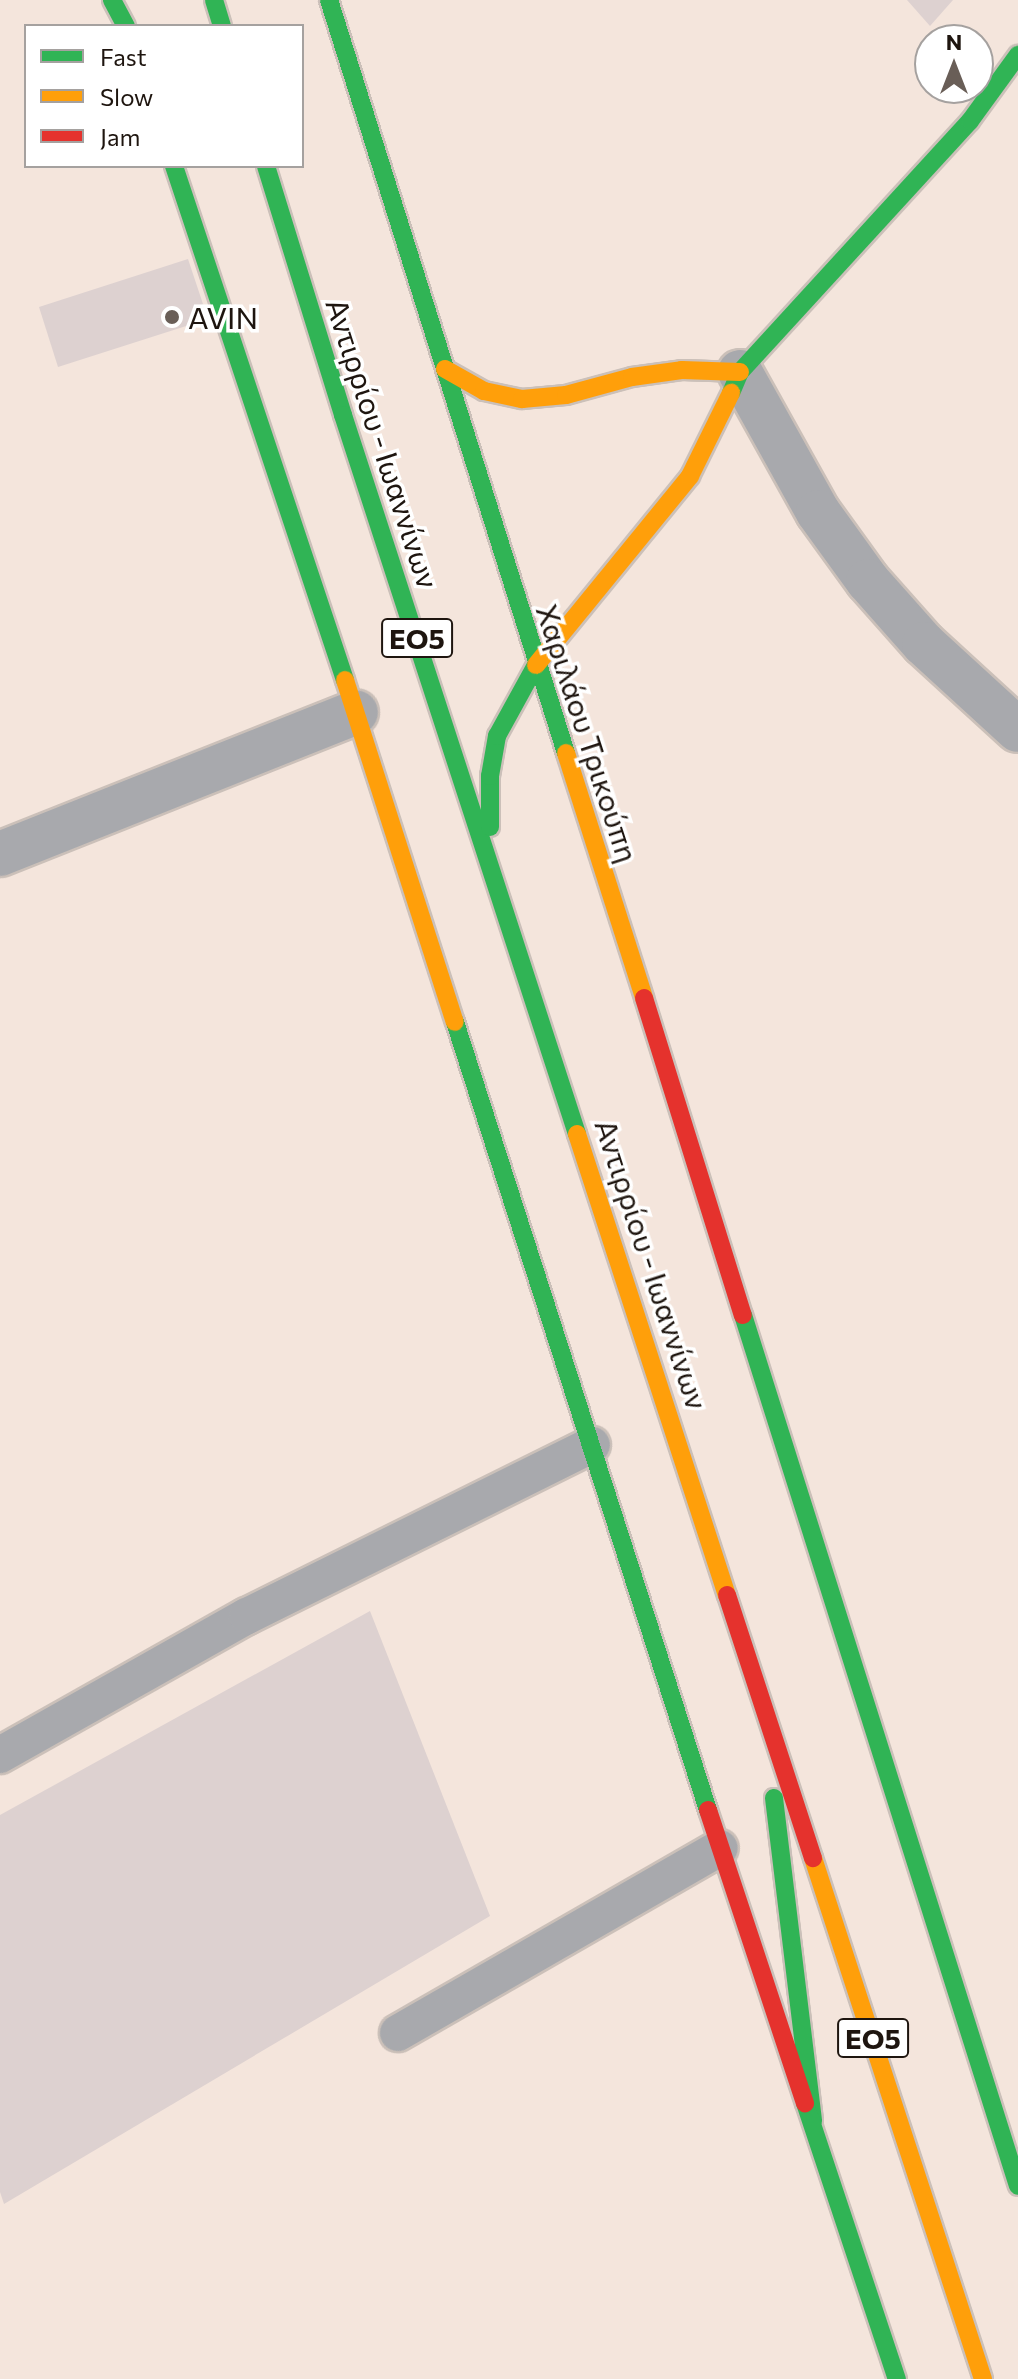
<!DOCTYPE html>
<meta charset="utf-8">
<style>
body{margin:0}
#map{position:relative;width:1018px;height:2379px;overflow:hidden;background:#f4e5dc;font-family:Commissioner,sans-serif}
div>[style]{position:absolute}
.building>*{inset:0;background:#ddd1d0}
.roads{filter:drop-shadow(2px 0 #cbc0b9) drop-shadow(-2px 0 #cbc0b9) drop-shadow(0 2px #cbc0b9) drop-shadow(0 -2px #cbc0b9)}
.lane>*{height:36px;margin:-18px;padding:0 18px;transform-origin:18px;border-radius:18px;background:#a8a9ad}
.street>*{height:44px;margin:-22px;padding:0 22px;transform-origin:22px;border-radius:22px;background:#a8a9ad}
.fast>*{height:18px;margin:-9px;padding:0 9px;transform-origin:9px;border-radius:9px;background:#30b455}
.slow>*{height:18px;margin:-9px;padding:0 9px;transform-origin:9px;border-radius:9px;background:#ff9f0a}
.jam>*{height:18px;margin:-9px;padding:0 9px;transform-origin:9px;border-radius:9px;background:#e5322d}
.dots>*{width:22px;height:22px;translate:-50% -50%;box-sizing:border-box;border:4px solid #fff;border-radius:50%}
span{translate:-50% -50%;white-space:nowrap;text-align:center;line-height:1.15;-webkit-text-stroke:7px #fff;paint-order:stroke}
.shield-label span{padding:2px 6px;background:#fff;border:2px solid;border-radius:6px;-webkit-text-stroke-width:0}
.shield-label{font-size:28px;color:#1e150f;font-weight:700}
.poi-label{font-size:30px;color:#1e150f}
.left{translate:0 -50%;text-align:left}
.street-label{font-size:30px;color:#1e150f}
.legend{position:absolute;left:24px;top:24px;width:280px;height:144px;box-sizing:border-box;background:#fff;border:2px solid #a5a19f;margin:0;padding:10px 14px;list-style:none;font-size:24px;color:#1e150f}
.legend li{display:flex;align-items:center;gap:16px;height:40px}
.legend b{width:40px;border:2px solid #a5a19f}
.north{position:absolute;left:914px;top:24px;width:80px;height:80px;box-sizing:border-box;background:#fff;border:2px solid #a5a19f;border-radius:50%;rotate:0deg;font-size:22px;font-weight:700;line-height:32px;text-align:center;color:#1e150f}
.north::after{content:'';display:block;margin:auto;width:28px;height:36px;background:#695e57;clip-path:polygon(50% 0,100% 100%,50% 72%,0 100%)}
</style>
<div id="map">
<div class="building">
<i style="clip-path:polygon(907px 0,953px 0,930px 26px)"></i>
<i style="clip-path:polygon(188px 259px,208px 319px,58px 367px,39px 307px)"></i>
<i style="clip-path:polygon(370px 1611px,490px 1916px,4px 2204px,0 2192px,0 1815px)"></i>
</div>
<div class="roads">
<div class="lane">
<i style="left:0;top:1755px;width:283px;rotate:-29.4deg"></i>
<i style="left:247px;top:1616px;width:385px;rotate:-26.4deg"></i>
<i style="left:398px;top:2033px;width:371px;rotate:-29.9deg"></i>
</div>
<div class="street">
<i style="left:740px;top:372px;width:160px;rotate:60.9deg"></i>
<i style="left:818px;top:512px;width:85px;rotate:54.1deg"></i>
<i style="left:868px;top:581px;width:84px;rotate:48.4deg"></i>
<i style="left:924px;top:644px;width:127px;rotate:42.5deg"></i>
<i style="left:0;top:854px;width:383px;rotate:-21.7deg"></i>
</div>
<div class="fast">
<i style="left:112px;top:0;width:30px;rotate:62deg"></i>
<i style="left:214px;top:0;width:27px;rotate:73deg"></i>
<i style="left:329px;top:0;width:789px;rotate:72.53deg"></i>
<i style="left:174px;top:166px;width:542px;rotate:71.6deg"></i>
<i style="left:266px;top:166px;width:261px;rotate:72.8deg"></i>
<i style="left:343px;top:415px;width:756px;rotate:71.97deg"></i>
<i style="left:731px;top:393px;width:23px;rotate:-67deg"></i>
<i style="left:740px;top:372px;width:340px;rotate:-47.5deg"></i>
<i style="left:970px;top:121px;width:82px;rotate:-54deg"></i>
<i style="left:490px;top:827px;width:51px;rotate:-90deg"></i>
<i style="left:490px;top:776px;width:41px;rotate:-80.1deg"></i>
<i style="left:497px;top:736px;width:81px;rotate:-61.2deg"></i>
<i style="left:455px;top:1022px;width:828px;rotate:72.2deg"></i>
<i style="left:743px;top:1315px;width:913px;rotate:72.48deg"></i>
<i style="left:774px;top:1798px;width:325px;rotate:83.1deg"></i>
<i style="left:805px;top:2103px;width:291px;rotate:71.6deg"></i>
</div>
<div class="slow">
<i style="left:445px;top:369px;width:45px;rotate:29.4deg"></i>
<i style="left:484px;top:391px;width:39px;rotate:12deg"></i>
<i style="left:522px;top:399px;width:44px;rotate:-5.2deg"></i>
<i style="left:566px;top:395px;width:68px;rotate:-15.3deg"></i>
<i style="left:632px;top:377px;width:50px;rotate:-8deg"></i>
<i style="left:682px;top:370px;width:58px;rotate:2deg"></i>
<i style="left:536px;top:665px;width:244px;rotate:-50.8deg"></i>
<i style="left:690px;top:476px;width:93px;rotate:-63.7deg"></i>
<i style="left:345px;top:680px;width:359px;rotate:72.2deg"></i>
<i style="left:566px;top:753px;width:257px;rotate:72.3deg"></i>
<i style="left:577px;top:1134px;width:485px;rotate:72deg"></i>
<i style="left:813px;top:1858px;width:548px;rotate:71.93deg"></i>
</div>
<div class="jam">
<i style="left:644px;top:998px;width:332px;rotate:72.7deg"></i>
<i style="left:727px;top:1595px;width:277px;rotate:71.9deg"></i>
<i style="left:708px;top:1810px;width:309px;rotate:71.7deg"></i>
</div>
</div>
<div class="dots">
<i style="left:172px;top:317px;background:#695e57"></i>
</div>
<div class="shield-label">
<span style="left:417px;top:638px">ΕΟ5</span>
<span style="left:873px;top:2038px">ΕΟ5</span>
</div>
<div class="poi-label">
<span class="left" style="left:188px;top:317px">AVIN</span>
</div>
<div class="street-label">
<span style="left:383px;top:443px;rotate:72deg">Αντιρρίου - Ιωαννίνων</span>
<span style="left:588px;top:733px;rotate:72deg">Χαριλάου Τρικούπη</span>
<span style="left:652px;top:1264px;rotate:72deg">Αντιρρίου - Ιωαννίνων</span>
</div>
<ul class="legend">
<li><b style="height:10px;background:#30b455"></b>Fast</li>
<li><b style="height:10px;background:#ff9f0a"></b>Slow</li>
<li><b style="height:10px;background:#e5322d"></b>Jam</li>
</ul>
<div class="north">N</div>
</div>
